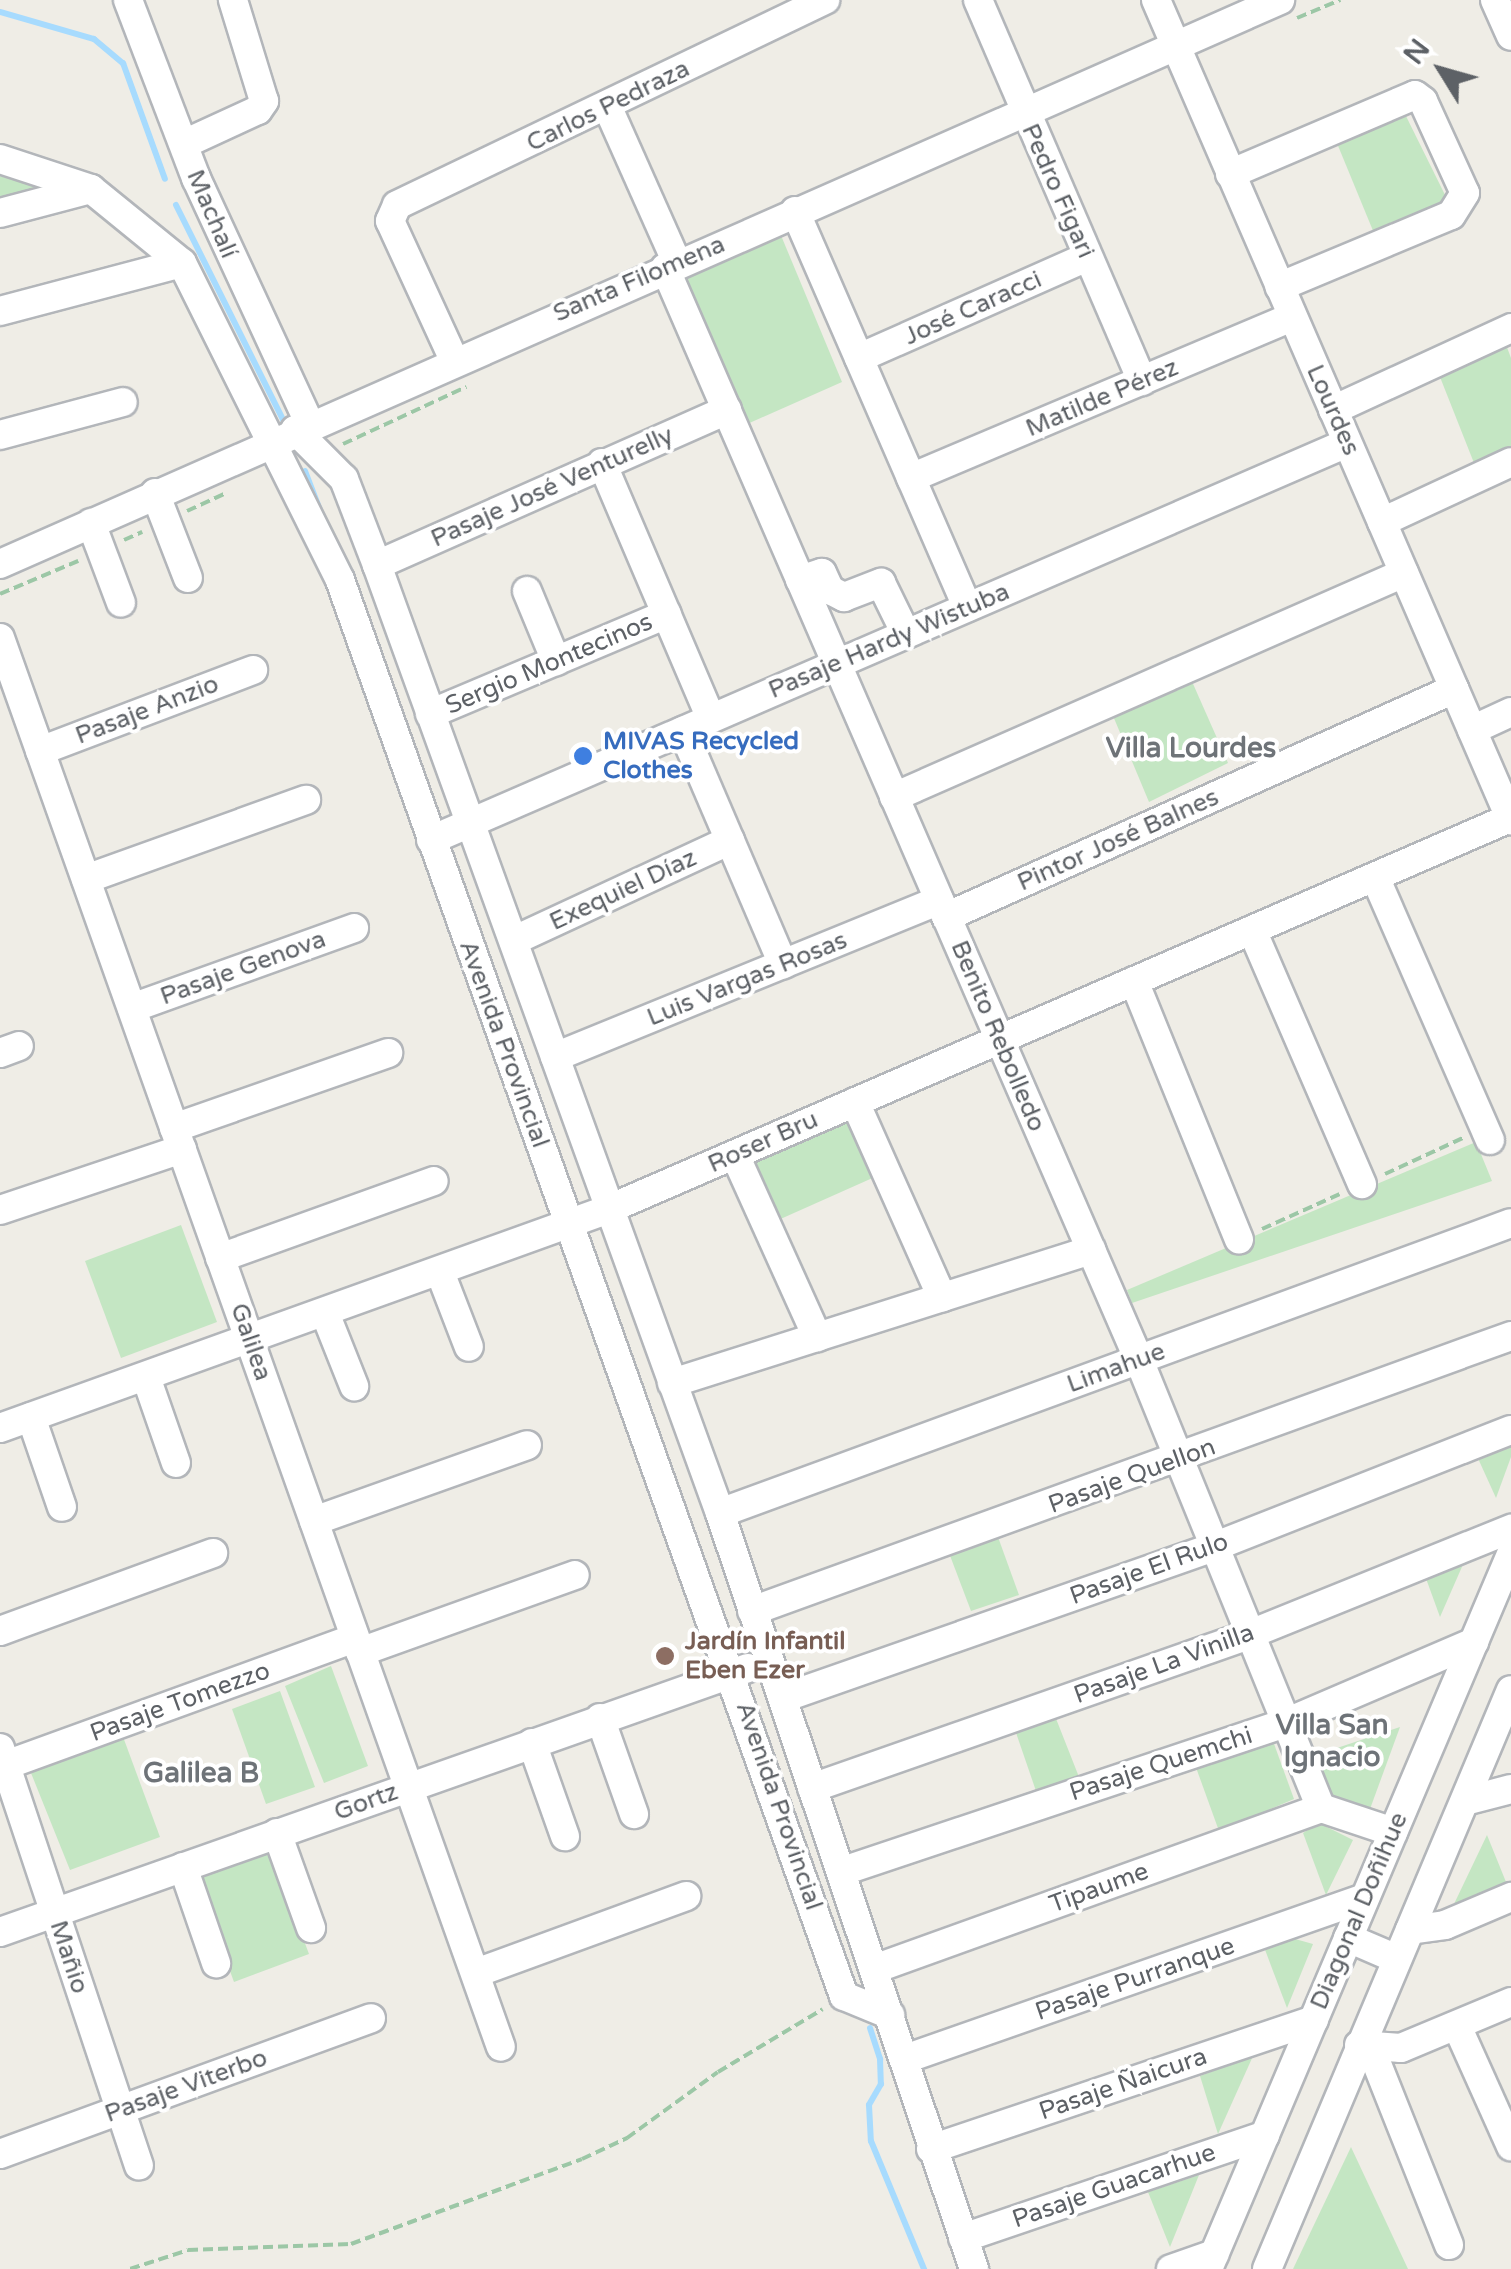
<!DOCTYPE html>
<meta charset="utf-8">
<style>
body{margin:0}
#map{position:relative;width:1511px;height:2269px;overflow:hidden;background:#efede6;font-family:"Varela Round",sans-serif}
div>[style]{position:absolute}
.green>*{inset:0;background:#c4e6c3}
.stream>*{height:6px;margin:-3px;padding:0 3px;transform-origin:3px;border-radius:3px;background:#a7dbfe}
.path>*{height:4px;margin-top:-2px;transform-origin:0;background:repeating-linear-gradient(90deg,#9cc7a6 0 10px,transparent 0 15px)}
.roads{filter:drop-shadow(2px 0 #b3b6ba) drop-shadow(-2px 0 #b3b6ba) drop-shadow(0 2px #b3b6ba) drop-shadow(0 -2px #b3b6ba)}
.minor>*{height:28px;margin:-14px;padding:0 14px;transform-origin:14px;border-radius:14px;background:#fff}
.dots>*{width:28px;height:28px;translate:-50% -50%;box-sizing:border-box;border:5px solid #fff;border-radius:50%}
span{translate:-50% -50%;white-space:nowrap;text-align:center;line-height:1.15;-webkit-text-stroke:8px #fff;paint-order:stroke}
.street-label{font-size:25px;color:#5d6166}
.shop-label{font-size:25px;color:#366cbe;font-weight:700}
.left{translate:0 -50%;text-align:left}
.education-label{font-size:25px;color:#785e54;font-weight:700}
.neighbourhood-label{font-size:28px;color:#6e7378;font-weight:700}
.north{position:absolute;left:1391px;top:20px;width:100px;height:100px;-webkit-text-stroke:8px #fff;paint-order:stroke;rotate:307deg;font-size:28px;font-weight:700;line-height:40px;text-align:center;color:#5d6166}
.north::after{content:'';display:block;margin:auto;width:35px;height:45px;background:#5d6166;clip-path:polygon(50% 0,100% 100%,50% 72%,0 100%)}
</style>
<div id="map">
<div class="green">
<i style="clip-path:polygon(1400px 104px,1449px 203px,1376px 238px,1334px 136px)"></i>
<i style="clip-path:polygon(0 176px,23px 183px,42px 187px,0 198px)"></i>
<i style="clip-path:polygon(780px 233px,842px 382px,745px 425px,680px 272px)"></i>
<i style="clip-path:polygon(1505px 342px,1511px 358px,1511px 448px,1474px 463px,1438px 372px)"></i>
<i style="clip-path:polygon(1190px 677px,1228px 763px,1149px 802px,1111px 711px)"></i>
<i style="clip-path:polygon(851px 1113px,877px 1176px,776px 1221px,746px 1162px)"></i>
<i style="clip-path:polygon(1476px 1142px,1492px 1181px,1132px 1303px,1127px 1290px)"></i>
<i style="clip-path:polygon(181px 1225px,217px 1322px,121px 1358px,85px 1261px)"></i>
<i style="clip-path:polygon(1511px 1439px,1511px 1457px,1496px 1498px,1476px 1454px)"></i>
<i style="clip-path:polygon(994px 1526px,1019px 1595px,971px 1611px,946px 1545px)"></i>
<i style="clip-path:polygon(1468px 1553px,1440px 1617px,1424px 1573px)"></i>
<i style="clip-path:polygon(331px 1666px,368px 1766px,324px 1783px,285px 1686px)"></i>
<i style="clip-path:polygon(280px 1691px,315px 1787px,266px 1804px,232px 1709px)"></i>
<i style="clip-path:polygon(1053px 1711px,1079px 1777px,1036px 1791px,1013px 1724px)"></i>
<i style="clip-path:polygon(1400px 1727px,1370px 1809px,1323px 1796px,1313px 1756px)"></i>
<i style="clip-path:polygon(1269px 1730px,1294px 1799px,1219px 1831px,1194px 1762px)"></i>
<i style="clip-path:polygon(122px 1734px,160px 1837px,70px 1870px,29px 1768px)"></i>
<i style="clip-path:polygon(1319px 1823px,1353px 1840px,1326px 1895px,1303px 1833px)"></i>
<i style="clip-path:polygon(1487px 1835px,1506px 1882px,1454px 1904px)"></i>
<i style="clip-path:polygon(270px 1850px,309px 1954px,234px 1982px,196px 1878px)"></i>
<i style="clip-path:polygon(1288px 1937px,1313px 1944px,1287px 2008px,1264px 1947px)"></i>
<i style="clip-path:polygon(1253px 2056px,1218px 2134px,1200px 2076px)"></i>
<i style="clip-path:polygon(1351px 2147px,1408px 2269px,1293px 2269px)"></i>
<i style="clip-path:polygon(1199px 2175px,1170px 2247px,1148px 2192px)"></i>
</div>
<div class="stream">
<i style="left:0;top:12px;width:98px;rotate:16deg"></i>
<i style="left:94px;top:39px;width:38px;rotate:40deg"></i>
<i style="left:123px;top:63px;width:123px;rotate:70.1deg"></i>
<i style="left:176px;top:205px;width:242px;rotate:63.5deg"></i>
<i style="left:305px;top:471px;width:40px;rotate:69deg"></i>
<i style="left:870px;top:2028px;width:33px;rotate:72deg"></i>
<i style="left:880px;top:2059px;width:25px;rotate:88deg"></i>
<i style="left:881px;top:2084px;width:24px;rotate:120deg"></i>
<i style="left:869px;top:2105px;width:36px;rotate:87deg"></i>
<i style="left:871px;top:2141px;width:139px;rotate:67.5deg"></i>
</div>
<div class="path">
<i style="left:1297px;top:18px;width:47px;rotate:-22.7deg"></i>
<i style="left:343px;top:444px;width:136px;rotate:-24.9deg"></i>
<i style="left:187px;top:511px;width:41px;rotate:-24.7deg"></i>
<i style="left:124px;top:540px;width:20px;rotate:-24deg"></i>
<i style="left:0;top:594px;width:85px;rotate:-22.9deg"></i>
<i style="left:1385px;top:1174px;width:86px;rotate:-24.8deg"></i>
<i style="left:1262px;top:1229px;width:85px;rotate:-24.2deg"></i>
<i style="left:130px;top:2269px;width:61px;rotate:-18.1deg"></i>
<i style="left:188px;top:2250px;width:163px;rotate:-2.1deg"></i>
<i style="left:351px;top:2244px;width:246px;rotate:-20.2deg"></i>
<i style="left:582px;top:2159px;width:50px;rotate:-25deg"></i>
<i style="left:627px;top:2138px;width:112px;rotate:-36deg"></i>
<i style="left:718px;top:2072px;width:122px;rotate:-31deg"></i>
</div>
<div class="roads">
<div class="minor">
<i style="left:128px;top:0;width:191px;rotate:69.1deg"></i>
<i style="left:196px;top:178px;width:269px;rotate:65.2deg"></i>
<i style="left:978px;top:0;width:415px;rotate:66.7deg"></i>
<i style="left:1156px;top:0;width:894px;rotate:66.59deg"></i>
<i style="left:1495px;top:0;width:39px;rotate:66deg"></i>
<i style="left:608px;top:108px;width:170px;rotate:66deg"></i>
<i style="left:184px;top:144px;width:81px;rotate:-24.7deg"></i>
<i style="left:258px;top:110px;width:11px;rotate:-56deg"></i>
<i style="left:264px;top:101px;width:106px;rotate:-107.1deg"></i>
<i style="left:0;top:159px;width:96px;rotate:18.2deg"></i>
<i style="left:91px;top:189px;width:117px;rotate:39.1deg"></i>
<i style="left:182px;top:263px;width:354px;rotate:63.5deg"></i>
<i style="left:340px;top:580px;width:1503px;rotate:70.41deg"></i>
<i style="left:844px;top:1996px;width:50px;rotate:22.4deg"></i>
<i style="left:1230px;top:174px;width:201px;rotate:-23.1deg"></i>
<i style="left:1415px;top:95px;width:10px;rotate:37deg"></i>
<i style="left:1423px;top:101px;width:101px;rotate:65.5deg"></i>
<i style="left:1465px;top:193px;width:26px;rotate:122deg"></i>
<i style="left:1451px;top:215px;width:186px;rotate:157.3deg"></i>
<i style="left:795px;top:211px;width:432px;rotate:66.5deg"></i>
<i style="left:0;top:213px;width:94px;rotate:-14.8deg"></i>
<i style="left:665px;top:268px;width:1190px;rotate:66.54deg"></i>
<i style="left:1139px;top:1360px;width:484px;rotate:67.9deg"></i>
<i style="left:0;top:311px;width:188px;rotate:-14.8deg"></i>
<i style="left:859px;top:358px;width:249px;rotate:-23.9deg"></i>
<i style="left:454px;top:360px;width:153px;rotate:-114.7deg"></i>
<i style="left:390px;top:221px;width:17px;rotate:-66deg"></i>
<i style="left:397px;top:205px;width:475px;rotate:-25.6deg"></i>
<i style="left:1333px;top:410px;width:196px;rotate:-24.7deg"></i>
<i style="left:295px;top:430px;width:69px;rotate:45deg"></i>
<i style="left:344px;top:479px;width:92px;rotate:69deg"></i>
<i style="left:377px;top:565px;width:1008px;rotate:70.11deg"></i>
<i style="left:720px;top:1513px;width:798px;rotate:71.43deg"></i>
<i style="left:0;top:435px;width:127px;rotate:-15deg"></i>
<i style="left:602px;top:463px;width:277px;rotate:66.9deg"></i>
<i style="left:911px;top:478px;width:414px;rotate:-22.9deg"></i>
<i style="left:155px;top:493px;width:91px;rotate:68.8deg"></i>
<i style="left:1382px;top:522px;width:142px;rotate:-24.9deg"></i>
<i style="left:91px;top:523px;width:85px;rotate:69.4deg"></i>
<i style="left:0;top:564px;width:1399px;rotate:-23.78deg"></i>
<i style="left:377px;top:565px;width:383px;rotate:-23.9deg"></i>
<i style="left:800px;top:580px;width:23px;rotate:-18deg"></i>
<i style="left:822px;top:573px;width:19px;rotate:65deg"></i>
<i style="left:830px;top:590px;width:16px;rotate:27deg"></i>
<i style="left:844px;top:597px;width:40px;rotate:-21deg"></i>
<i style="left:881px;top:583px;width:57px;rotate:63.9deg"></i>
<i style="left:527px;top:591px;width:76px;rotate:67.5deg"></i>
<i style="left:0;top:638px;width:1495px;rotate:70.43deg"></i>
<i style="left:430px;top:714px;width:257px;rotate:-22.9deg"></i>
<i style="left:1472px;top:730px;width:43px;rotate:-24.8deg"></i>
<i style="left:683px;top:731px;width:254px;rotate:66.8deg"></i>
<i style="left:40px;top:751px;width:228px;rotate:-20.8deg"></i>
<i style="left:894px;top:797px;width:557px;rotate:-23.71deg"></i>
<i style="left:431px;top:840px;width:998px;rotate:-23.43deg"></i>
<i style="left:1375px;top:877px;width:287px;rotate:66.4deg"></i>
<i style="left:86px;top:879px;width:234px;rotate:-19.8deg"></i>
<i style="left:946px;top:917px;width:557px;rotate:-24.17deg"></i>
<i style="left:1252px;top:930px;width:277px;rotate:66.6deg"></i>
<i style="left:515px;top:940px;width:237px;rotate:-24.9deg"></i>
<i style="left:1134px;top:981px;width:279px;rotate:67.9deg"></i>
<i style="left:132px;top:1008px;width:236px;rotate:-19.8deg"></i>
<i style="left:0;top:1053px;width:20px;rotate:-20deg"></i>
<i style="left:555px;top:1057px;width:415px;rotate:-22.2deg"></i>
<i style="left:855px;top:1102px;width:214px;rotate:66deg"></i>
<i style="left:174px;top:1128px;width:227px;rotate:-19.3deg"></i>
<i style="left:735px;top:1155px;width:200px;rotate:65.7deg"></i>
<i style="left:0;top:1210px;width:192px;rotate:-18.5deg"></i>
<i style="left:220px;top:1258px;width:227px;rotate:-19.8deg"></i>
<i style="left:440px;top:1272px;width:80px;rotate:68.9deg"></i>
<i style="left:325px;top:1313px;width:79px;rotate:68.3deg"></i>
<i style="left:146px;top:1377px;width:91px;rotate:70.8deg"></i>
<i style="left:672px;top:1383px;width:440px;rotate:-17.6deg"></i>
<i style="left:31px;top:1417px;width:95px;rotate:71deg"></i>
<i style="left:0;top:1428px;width:647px;rotate:-19.78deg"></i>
<i style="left:609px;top:1209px;width:982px;rotate:-23.46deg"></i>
<i style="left:720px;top:1513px;width:842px;rotate:-20.13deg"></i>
<i style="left:314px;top:1521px;width:226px;rotate:-19.6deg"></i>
<i style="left:752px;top:1611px;width:807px;rotate:-19.92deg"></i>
<i style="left:0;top:1631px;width:227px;rotate:-20.1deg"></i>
<i style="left:360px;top:1652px;width:228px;rotate:-19.7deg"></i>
<i style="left:783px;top:1698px;width:454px;rotate:-19.3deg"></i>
<i style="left:1211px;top:1548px;width:322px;rotate:-21.5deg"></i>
<i style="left:600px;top:1718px;width:102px;rotate:70.5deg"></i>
<i style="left:532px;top:1743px;width:99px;rotate:70.5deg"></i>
<i style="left:0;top:1748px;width:440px;rotate:71.6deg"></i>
<i style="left:6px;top:1765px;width:371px;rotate:-20deg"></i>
<i style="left:812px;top:1788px;width:462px;rotate:-19.3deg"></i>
<i style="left:1248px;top:1635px;width:284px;rotate:-22deg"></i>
<i style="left:1469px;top:1800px;width:43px;rotate:-14.7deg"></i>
<i style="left:1321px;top:1808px;width:76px;rotate:18.4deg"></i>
<i style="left:277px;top:1833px;width:101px;rotate:70.3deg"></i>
<i style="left:183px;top:1867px;width:102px;rotate:71deg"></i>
<i style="left:843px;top:1871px;width:466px;rotate:-18.5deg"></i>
<i style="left:1285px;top:1723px;width:206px;rotate:-23.2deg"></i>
<i style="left:1410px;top:1930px;width:35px;rotate:-8deg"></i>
<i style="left:1445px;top:1925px;width:72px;rotate:-23deg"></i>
<i style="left:0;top:1932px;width:793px;rotate:-19.44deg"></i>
<i style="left:1348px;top:1938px;width:53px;rotate:23.2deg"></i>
<i style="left:877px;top:1968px;width:472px;rotate:-19.8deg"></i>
<i style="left:476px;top:1973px;width:224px;rotate:-20.1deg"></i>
<i style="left:1457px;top:2026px;width:132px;rotate:65.8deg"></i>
<i style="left:1359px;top:2045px;width:42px;rotate:4.1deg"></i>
<i style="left:1401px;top:2048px;width:119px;rotate:-22.7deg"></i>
<i style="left:1371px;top:2049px;width:211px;rotate:68.3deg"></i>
<i style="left:905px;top:2059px;width:487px;rotate:-19.3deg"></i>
<i style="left:931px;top:2149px;width:404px;rotate:-18.6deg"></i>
<i style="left:0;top:2154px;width:395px;rotate:-20.1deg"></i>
<i style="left:963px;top:2238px;width:319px;rotate:-18.8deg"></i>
<i style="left:1171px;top:2269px;width:46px;rotate:-19.2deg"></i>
<i style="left:1208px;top:2269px;width:777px;rotate:-67.03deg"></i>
<i style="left:1267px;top:2269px;width:628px;rotate:-67.15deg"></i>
</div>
</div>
<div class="dots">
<i style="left:583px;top:756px;background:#3f7fe0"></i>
<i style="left:665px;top:1656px;background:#8d6e63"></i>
</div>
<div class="street-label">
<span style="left:608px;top:106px;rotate:-26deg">Carlos Pedraza</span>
<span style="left:1058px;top:191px;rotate:66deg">Pedro Figari</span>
<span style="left:212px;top:214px;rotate:67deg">Machalí</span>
<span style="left:639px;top:279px;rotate:-23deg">Santa Filomena</span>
<span style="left:973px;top:308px;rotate:-24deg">José Caracci</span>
<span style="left:1102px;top:398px;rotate:-23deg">Matilde Pérez</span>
<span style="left:1333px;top:410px;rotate:66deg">Lourdes</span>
<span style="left:552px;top:487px;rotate:-24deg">Pasaje José Venturelly</span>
<span style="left:889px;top:641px;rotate:-23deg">Pasaje Hardy Wistuba</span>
<span style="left:549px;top:664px;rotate:-23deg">Sergio Montecinos</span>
<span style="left:147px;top:710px;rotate:-21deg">Pasaje Anzio</span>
<span style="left:1118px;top:840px;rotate:-24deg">Pintor José Balnes</span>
<span style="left:623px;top:890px;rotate:-25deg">Exequiel Díaz</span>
<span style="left:243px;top:968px;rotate:-20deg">Pasaje Genova</span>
<span style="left:747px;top:979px;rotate:-22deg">Luis Vargas Rosas</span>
<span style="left:998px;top:1036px;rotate:67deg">Benito Rebolledo</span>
<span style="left:504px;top:1044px;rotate:70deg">Avenida Provincial</span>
<span style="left:763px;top:1142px;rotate:-24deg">Roser Bru</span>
<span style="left:251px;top:1342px;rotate:71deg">Galilea</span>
<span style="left:1116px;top:1368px;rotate:-20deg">Limahue</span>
<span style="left:1132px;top:1476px;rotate:-20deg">Pasaje Quellon</span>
<span style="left:1149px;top:1569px;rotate:-20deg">Pasaje El Rulo</span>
<span style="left:1164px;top:1664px;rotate:-20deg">Pasaje La Vinilla</span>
<span style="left:180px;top:1702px;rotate:-20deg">Pasaje Tomezzo</span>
<span style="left:1161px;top:1764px;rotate:-18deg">Pasaje Quemchi</span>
<span style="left:366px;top:1802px;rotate:-20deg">Gortz</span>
<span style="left:779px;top:1806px;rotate:71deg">Avenida Provincial</span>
<span style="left:1099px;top:1888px;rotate:-20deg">Tipaume</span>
<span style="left:1359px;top:1911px;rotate:-67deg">Diagonal Doñihue</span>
<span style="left:69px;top:1957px;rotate:72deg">Mañio</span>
<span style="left:1135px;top:1979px;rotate:-19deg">Pasaje Purranque</span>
<span style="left:1123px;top:2084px;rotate:-19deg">Pasaje Ñaicura</span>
<span style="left:186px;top:2086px;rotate:-20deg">Pasaje Viterbo</span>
<span style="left:1114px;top:2186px;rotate:-19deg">Pasaje Guacarhue</span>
</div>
<div class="shop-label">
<span class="left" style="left:603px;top:756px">MIVAS Recycled<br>Clothes</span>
</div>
<div class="education-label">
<span class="left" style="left:685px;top:1656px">Jardín Infantil<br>Eben Ezer</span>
</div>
<div class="neighbourhood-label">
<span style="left:1191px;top:748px">Villa Lourdes</span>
<span style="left:1332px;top:1741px">Villa San<br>Ignacio</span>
<span style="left:201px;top:1773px">Galilea B</span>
</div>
<div class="north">N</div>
</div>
